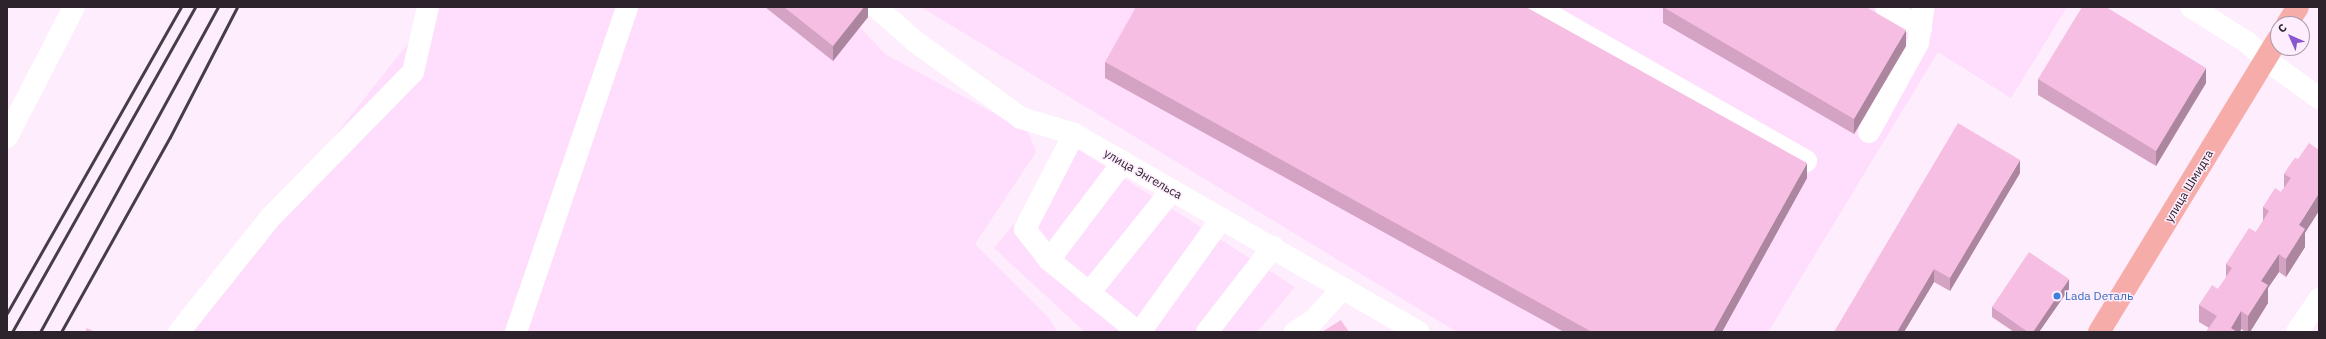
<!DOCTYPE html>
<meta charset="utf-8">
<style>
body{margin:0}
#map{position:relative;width:2326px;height:339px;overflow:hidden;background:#feedfd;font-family:"IBM Plex Sans",sans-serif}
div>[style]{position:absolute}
.built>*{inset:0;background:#feddfd}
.minor>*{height:22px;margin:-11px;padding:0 11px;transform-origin:11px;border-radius:11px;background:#fff}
.major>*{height:22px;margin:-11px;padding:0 11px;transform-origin:11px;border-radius:11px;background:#f6aca8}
.rail>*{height:3px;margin:-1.5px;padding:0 1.5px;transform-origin:1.5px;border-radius:1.5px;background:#473d47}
.wall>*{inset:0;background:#d4a3c3}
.shaded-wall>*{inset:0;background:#ac859f}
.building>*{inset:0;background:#f6bee3}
.dots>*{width:11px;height:11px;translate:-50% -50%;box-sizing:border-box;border:2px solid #feedfd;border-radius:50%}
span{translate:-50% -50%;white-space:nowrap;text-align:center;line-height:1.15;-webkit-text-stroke:3px #feedfd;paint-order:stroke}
.street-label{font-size:12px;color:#2d232d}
.shop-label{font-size:12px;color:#366cbe}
.left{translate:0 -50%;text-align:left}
.frame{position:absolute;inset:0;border:8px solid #2d232d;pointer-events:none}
.north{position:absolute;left:2270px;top:16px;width:40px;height:40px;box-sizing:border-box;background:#feedfd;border:1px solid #aa9caa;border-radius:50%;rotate:315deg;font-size:11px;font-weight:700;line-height:16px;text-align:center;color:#2d232d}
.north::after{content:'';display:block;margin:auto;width:14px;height:18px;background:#8957cf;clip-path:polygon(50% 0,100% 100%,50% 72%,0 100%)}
</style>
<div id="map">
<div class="built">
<i style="clip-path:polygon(437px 7px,841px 7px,885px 54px,1028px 132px,1036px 152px,975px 244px,1047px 316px,1058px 332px,179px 332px)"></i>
<i style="clip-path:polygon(921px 7px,2067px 7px,2011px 98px,1938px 52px,1768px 332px,1457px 332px)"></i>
<i style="clip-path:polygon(1076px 148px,1295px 287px,1257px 332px,1085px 332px,994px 248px)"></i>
</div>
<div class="minor">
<i style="left:876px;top:7px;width:53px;rotate:41.2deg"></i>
<i style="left:916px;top:42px;width:130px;rotate:35.9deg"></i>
<i style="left:1021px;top:118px;width:55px;rotate:16.8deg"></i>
<i style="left:1074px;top:134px;width:397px;rotate:29.9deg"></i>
<i style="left:1536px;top:7px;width:311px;rotate:29.7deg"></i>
<i style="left:1886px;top:7px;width:41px;rotate:31deg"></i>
<i style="left:2191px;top:7px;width:67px;rotate:32.3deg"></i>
<i style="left:2248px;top:43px;width:25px;rotate:43deg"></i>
<i style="left:2266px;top:60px;width:65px;rotate:35.6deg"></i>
<i style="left:1869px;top:132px;width:102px;rotate:-61.2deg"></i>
<i style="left:1918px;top:43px;width:36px;rotate:-81deg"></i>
<i style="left:1074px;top:134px;width:107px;rotate:117.3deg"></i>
<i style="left:1025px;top:229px;width:39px;rotate:52deg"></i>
<i style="left:1049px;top:260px;width:114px;rotate:39deg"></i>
<i style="left:7px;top:137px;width:146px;rotate:-62.7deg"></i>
<i style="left:1049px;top:260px;width:123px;rotate:-52.9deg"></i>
<i style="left:1089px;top:293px;width:132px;rotate:-51.1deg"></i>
<i style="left:179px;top:332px;width:146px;rotate:-51.4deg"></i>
<i style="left:270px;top:218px;width:204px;rotate:-45.6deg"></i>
<i style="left:413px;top:72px;width:67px;rotate:-77deg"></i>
<i style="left:516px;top:332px;width:343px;rotate:-71.1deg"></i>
<i style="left:1140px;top:332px;width:140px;rotate:-54.3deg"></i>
<i style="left:1207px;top:332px;width:108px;rotate:-52.2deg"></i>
<i style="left:1295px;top:332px;width:22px;rotate:-32deg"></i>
<i style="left:1314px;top:320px;width:43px;rotate:-47.8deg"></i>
<i style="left:2297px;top:332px;width:40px;rotate:-56deg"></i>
</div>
<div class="major">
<i style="left:2287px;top:24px;width:20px;rotate:-57deg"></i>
<i style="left:2099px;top:332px;width:343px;rotate:-58.6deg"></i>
</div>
<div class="rail">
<i style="left:7px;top:313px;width:352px;rotate:-60.4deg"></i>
<i style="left:12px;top:332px;width:373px;rotate:-60.6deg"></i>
<i style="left:40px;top:332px;width:371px;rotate:-61.3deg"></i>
<i style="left:61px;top:332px;width:223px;rotate:-60.8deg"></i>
<i style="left:170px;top:137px;width:146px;rotate:-62.7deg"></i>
</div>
<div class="wall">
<i style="clip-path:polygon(765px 7px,868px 7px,868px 17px,833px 61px)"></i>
<i style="clip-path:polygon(1663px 7px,1906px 46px,1854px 134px,1663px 23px)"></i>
<i style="clip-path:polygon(1105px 62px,1807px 178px,1722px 332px,1564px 332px,1105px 78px)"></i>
<i style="clip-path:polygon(2038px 79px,2206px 83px,2156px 166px,2038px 95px)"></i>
<i style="clip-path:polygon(2295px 158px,2305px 233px,2305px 247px,2286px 277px,2279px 272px,2268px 288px,2268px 303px,2250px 332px,2246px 332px,2241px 329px,2240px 332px,2206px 332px,2209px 328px,2199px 322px,2199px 305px,2218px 289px,2226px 278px,2226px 264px,2256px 232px,2263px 221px,2263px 207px,2281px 192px,2284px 188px,2284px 174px)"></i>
<i style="clip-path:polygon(2020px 173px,1950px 291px,1934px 282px,1904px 332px,1834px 332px)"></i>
<i style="clip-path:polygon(2069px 289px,2039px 332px,2014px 332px,1992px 317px,1992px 307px)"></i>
</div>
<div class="shaded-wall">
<i style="clip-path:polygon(864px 7px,868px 7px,868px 17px,833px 61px,833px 46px)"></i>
<i style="clip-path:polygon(1906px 30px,1906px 46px,1854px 134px,1854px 119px)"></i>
<i style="clip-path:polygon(2206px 68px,2206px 83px,2156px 166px,2156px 151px)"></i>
<i style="clip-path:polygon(2020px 160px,2020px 173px,1950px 291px,1950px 278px)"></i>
<i style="clip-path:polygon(1807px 163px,1807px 178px,1722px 332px,1713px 332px)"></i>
<i style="clip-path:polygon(2319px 193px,2319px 211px,2305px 233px,2305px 247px,2286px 277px,2286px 259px,2299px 225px)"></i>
<i style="clip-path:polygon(2279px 254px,2279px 272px,2268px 288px,2268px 303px,2250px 332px,2248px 332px,2248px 316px,2261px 281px)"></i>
<i style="clip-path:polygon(1934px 269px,1934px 282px,1904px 332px,1897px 332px)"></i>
<i style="clip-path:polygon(2069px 279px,2069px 289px,2039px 332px,2033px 332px)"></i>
<i style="clip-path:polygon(2241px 311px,2241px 329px,2240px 332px,2231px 332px,2231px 328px)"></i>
</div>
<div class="building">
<i style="clip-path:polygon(784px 7px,864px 7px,833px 46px)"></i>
<i style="clip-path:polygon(1136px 7px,1526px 7px,1807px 163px,1713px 332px,1592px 332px,1105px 62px)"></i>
<i style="clip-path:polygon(1663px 7px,1866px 7px,1906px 30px,1854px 119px)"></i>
<i style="clip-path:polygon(2082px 7px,2106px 7px,2206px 68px,2156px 151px,2038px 79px)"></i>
<i style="clip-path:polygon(1958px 123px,2020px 160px,1950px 278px,1934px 269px,1897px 332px,1834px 332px)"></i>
<i style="clip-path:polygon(2309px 143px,2319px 150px,2319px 193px,2299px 225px,2305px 229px,2286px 259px,2279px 254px,2261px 281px,2268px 285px,2248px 316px,2241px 311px,2231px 328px,2237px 332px,2206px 332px,2217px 316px,2199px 305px,2212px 285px,2218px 289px,2232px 268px,2226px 264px,2249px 228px,2256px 232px,2269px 211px,2263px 207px,2275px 188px,2281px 192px,2291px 178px,2284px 174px,2295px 158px,2298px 159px)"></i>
<i style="clip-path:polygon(2029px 252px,2069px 279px,2033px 332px,2028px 332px,1992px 307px)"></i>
<i style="clip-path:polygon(1341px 320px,1349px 332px,1322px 332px)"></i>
<i style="clip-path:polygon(87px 328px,95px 332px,85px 332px)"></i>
</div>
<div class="dots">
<i style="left:2057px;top:296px;background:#3f7fe0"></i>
</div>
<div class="street-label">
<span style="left:1143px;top:174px;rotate:30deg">улица Энгельса</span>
<span style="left:2189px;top:186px;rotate:-59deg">улица Шмидта</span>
</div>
<div class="shop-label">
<span class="left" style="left:2065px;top:296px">Lada Dеталь</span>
</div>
<div class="frame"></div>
<div class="north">С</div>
</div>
